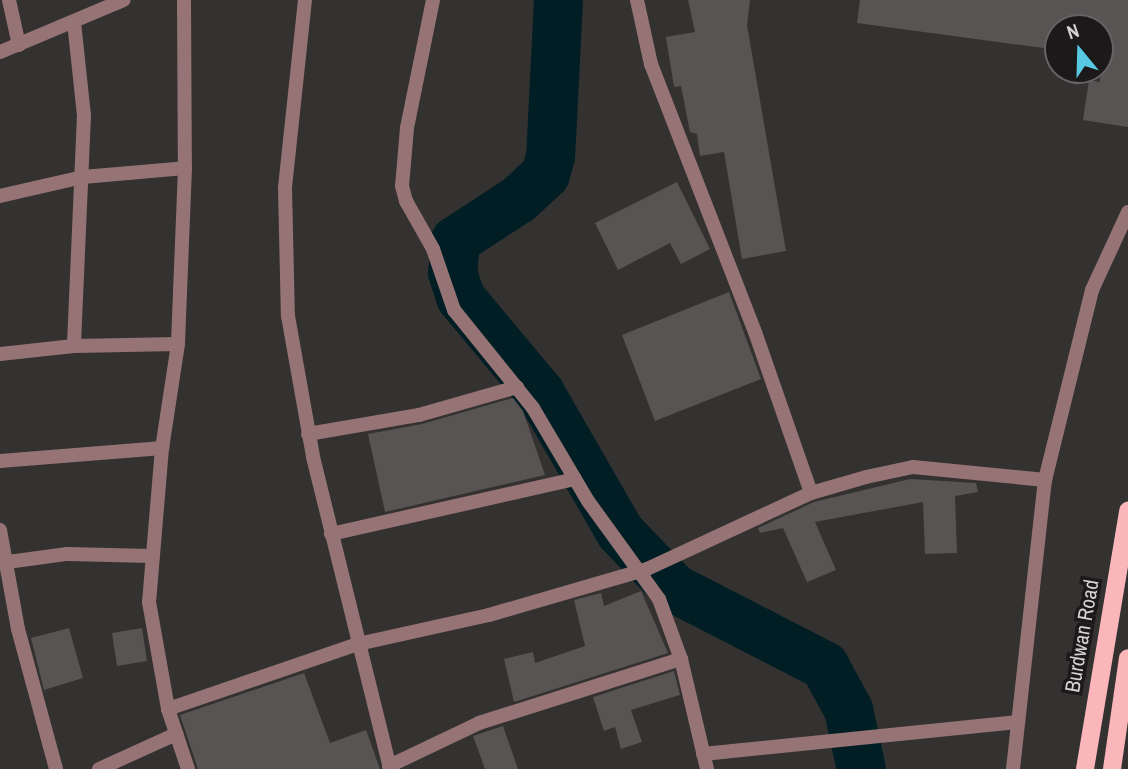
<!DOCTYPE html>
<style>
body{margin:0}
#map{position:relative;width:1128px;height:769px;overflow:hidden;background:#343131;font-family:"Archivo Narrow",sans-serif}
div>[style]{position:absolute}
.river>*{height:49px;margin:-24.5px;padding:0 24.5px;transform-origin:24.5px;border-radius:24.5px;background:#011e24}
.building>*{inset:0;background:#585454}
.street>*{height:14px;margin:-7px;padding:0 7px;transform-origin:7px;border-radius:7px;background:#967475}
.primary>*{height:18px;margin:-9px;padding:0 9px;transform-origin:9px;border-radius:9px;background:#fab6b8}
span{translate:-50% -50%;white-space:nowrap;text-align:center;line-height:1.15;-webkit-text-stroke:7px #1b1919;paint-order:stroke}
.street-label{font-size:21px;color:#d5d2d2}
.north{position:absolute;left:1044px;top:14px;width:70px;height:70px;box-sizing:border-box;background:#1b1919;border:2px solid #656363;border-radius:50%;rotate:341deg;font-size:19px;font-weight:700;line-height:28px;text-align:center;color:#d5d2d2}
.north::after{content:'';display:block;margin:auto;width:24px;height:32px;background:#57c9e2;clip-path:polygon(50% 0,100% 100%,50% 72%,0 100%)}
</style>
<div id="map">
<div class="river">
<i style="left:558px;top:0;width:156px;rotate:92.9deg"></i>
<i style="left:550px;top:156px;width:19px;rotate:106deg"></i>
<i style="left:545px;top:174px;width:37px;rotate:137deg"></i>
<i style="left:518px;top:199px;width:75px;rotate:146.9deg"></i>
<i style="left:455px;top:240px;width:32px;rotate:95deg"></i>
<i style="left:452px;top:272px;width:26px;rotate:72deg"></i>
<i style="left:460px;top:297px;width:125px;rotate:50.2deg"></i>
<i style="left:540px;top:393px;width:160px;rotate:60.1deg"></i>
<i style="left:620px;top:532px;width:78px;rotate:46deg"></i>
<i style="left:674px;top:588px;width:169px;rotate:27.2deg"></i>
<i style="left:824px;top:665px;width:50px;rotate:61.4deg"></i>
<i style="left:848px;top:709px;width:61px;rotate:77.8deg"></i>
</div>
<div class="building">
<i style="clip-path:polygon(688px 0,750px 0,747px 25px,786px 251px,742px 259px,724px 152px,700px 156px,697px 134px,690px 132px,681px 86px,674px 87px,666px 37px,695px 32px)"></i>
<i style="clip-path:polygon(860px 0,1128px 0,1128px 127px,1083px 120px,1089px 80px,1100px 82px,1100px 28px,1058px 28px,1058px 50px,857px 23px)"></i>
<i style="clip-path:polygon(677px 182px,710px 249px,681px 264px,670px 243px,618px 270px,595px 223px)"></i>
<i style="clip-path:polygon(729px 292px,761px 379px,655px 421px,622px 335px)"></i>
<i style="clip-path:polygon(513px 398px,523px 411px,545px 475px,385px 512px,368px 434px,422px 424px)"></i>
<i style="clip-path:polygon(910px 479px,976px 483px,978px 492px,955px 496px,957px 553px,925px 554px,923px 502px,815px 522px,836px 570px,807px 582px,783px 528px,760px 533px,758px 528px,814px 502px)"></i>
<i style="clip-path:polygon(641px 591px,668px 653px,514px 702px,504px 659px,533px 652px,535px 663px,585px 646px,574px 600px,601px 593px,604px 606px)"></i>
<i style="clip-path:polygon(69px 628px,83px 678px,44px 690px,31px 638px)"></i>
<i style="clip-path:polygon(142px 628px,147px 661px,117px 666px,112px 633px)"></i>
<i style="clip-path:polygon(674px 671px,680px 695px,631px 710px,642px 742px,621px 749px,615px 727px,604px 731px,593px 697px)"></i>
<i style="clip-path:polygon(304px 673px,330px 743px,366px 730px,380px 769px,198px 769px,180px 715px)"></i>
<i style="clip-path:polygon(503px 726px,518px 769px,485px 769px,473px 736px)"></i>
</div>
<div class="street">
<i style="left:9px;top:0;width:46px;rotate:77.5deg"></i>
<i style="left:184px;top:0;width:168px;rotate:89.7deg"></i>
<i style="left:185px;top:168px;width:176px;rotate:92.3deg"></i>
<i style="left:178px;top:344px;width:105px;rotate:98.7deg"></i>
<i style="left:162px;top:448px;width:155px;rotate:94.8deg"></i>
<i style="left:149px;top:602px;width:109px;rotate:79.9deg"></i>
<i style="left:168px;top:709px;width:63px;rotate:71.6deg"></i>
<i style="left:305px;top:0;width:189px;rotate:96.1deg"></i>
<i style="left:285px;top:188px;width:128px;rotate:88.7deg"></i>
<i style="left:288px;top:316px;width:143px;rotate:79.9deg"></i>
<i style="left:313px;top:457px;width:321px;rotate:76.1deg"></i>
<i style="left:433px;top:0;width:131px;rotate:101.5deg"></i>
<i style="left:407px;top:128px;width:58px;rotate:94.9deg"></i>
<i style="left:402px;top:186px;width:16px;rotate:75deg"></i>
<i style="left:406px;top:201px;width:55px;rotate:60.6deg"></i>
<i style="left:433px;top:249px;width:65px;rotate:71deg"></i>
<i style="left:454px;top:310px;width:126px;rotate:51.1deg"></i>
<i style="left:533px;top:408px;width:108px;rotate:59.4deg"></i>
<i style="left:588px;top:501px;width:121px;rotate:54.1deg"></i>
<i style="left:659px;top:599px;width:64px;rotate:69.9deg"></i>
<i style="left:681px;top:659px;width:113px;rotate:76.7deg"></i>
<i style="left:637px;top:0;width:66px;rotate:77.7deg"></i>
<i style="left:651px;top:64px;width:287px;rotate:68.8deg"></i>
<i style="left:755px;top:332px;width:170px;rotate:70.8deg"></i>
<i style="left:74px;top:22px;width:94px;rotate:83.9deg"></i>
<i style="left:84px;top:115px;width:231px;rotate:92.5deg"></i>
<i style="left:0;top:52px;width:134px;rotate:-22.8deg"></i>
<i style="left:0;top:196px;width:85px;rotate:-12.9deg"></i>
<i style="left:83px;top:177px;width:102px;rotate:-5deg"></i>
<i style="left:0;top:354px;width:74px;rotate:-6.2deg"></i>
<i style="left:74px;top:346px;width:104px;rotate:-1.1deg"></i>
<i style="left:308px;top:434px;width:113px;rotate:-9.7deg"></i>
<i style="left:419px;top:415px;width:102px;rotate:-15.9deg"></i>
<i style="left:0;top:461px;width:163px;rotate:-4.6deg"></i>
<i style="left:0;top:530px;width:101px;rotate:79.7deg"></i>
<i style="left:18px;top:629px;width:145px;rotate:74.8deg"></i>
<i style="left:331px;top:534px;width:250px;rotate:-12.7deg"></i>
<i style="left:0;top:563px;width:68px;rotate:-7.7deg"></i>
<i style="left:67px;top:554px;width:85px;rotate:1.3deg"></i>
<i style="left:168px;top:709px;width:201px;rotate:-18.9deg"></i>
<i style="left:358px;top:644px;width:134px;rotate:-12.5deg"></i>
<i style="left:489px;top:615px;width:165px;rotate:-16.2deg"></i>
<i style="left:647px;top:569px;width:181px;rotate:-24.9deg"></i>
<i style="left:811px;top:493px;width:57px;rotate:-16.2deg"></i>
<i style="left:866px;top:477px;width:48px;rotate:-12deg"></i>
<i style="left:913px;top:467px;width:133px;rotate:5.6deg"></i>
<i style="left:703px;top:754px;width:317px;rotate:-5.8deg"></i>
<i style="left:389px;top:766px;width:100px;rotate:-25.5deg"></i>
<i style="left:479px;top:723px;width:212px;rotate:-17.6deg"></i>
<i style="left:99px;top:769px;width:85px;rotate:-24.4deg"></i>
<i style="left:1013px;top:769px;width:291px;rotate:-83.7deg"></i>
<i style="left:1045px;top:480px;width:196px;rotate:-76.1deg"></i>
<i style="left:1092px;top:290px;width:86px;rotate:-65.2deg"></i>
</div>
<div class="primary">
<i style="left:1085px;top:769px;width:262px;rotate:-80.5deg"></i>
<i style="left:1112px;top:769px;width:112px;rotate:-81.8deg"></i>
</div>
<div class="street-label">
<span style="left:1082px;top:636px;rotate:-80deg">Burdwan Road</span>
</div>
<div class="north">N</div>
</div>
